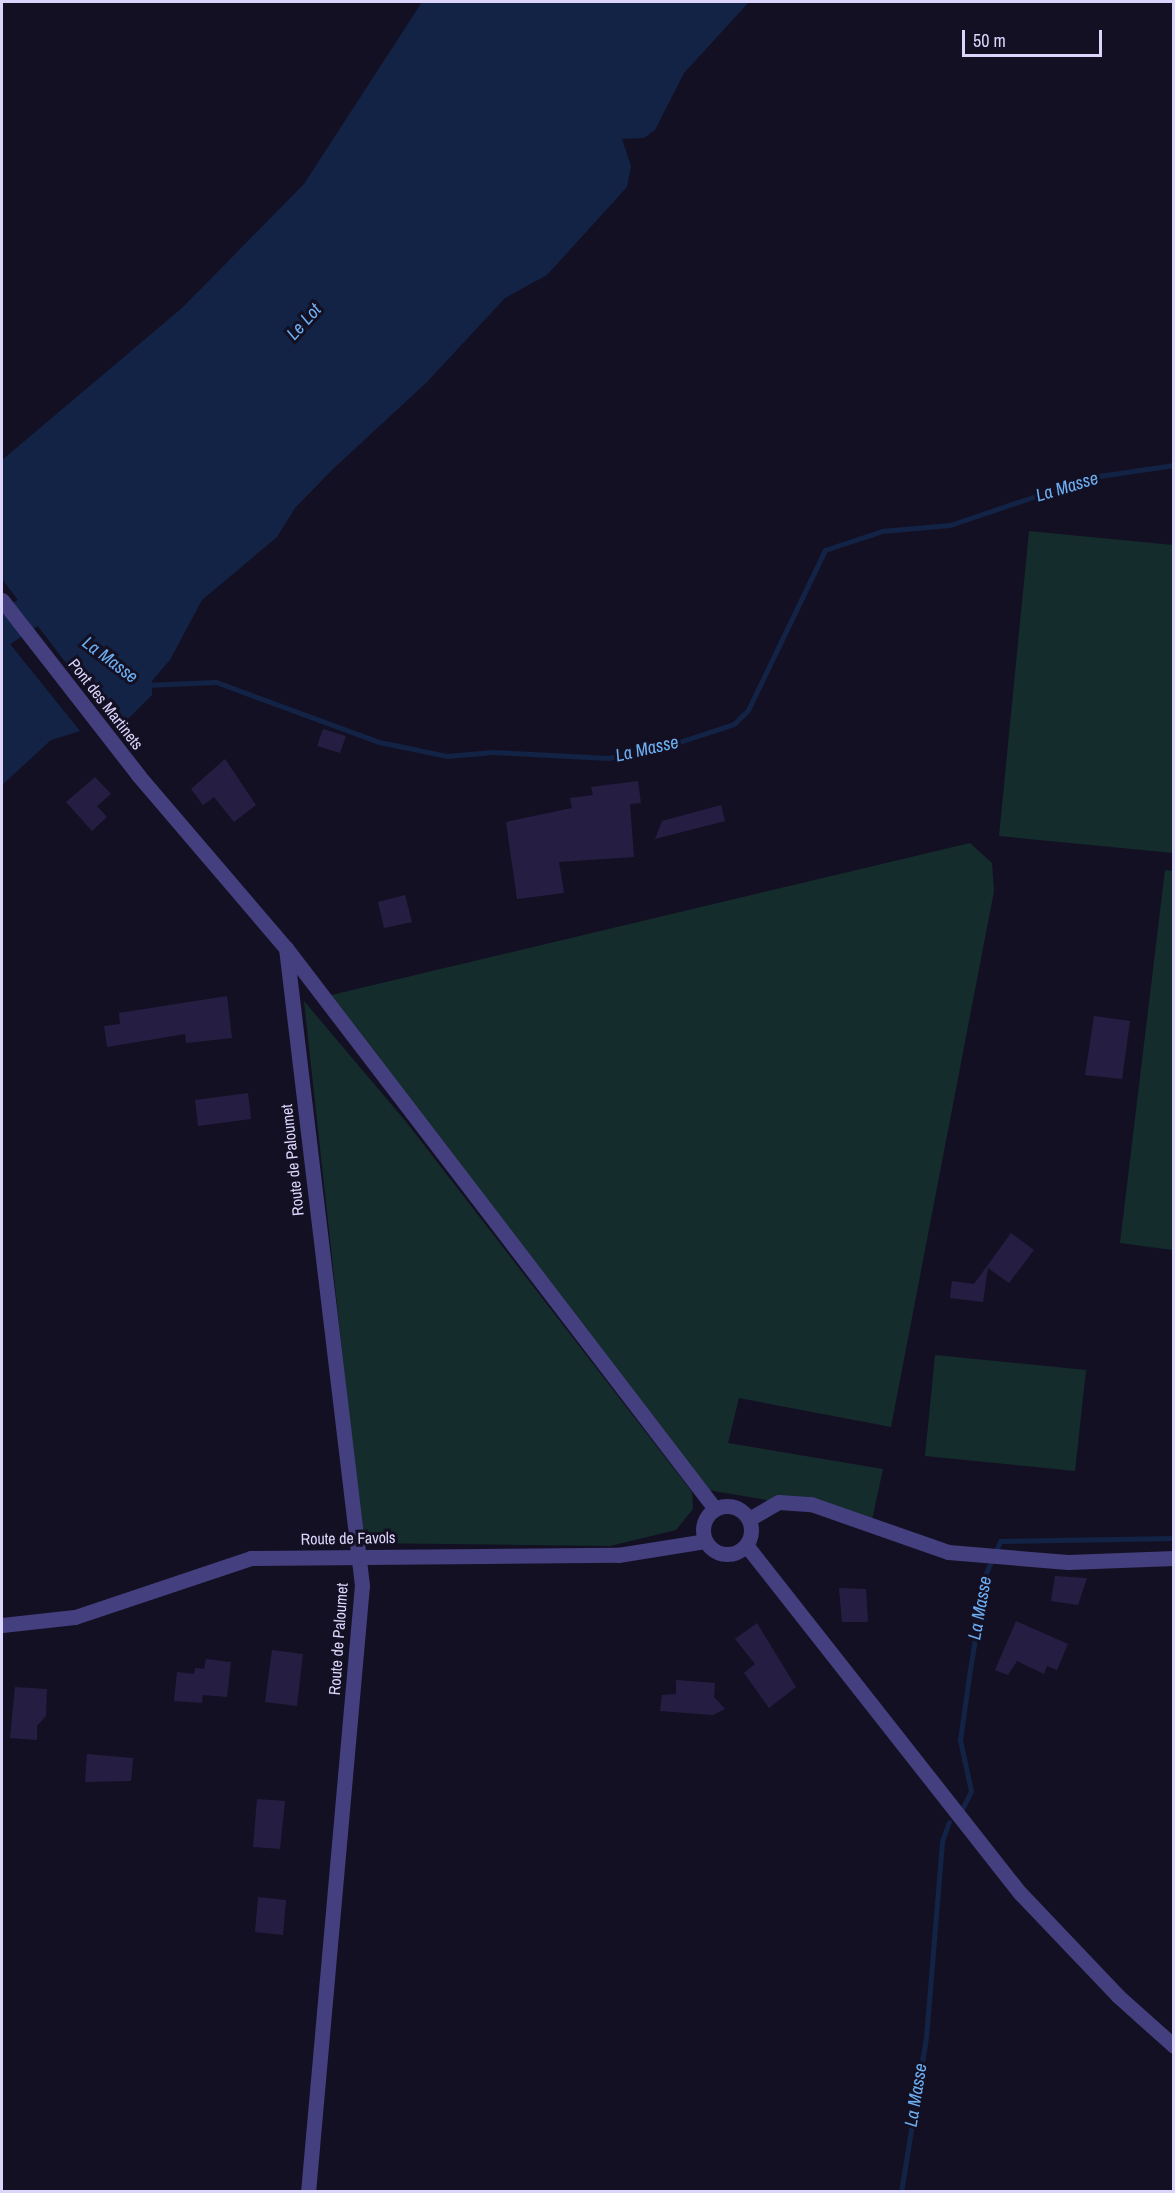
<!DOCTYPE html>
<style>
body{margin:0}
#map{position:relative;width:1175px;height:2193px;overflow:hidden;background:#141023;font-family:"Archivo Narrow",sans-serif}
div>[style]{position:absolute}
.green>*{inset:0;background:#142c2c}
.water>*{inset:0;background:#122345}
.stream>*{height:5px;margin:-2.5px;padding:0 2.5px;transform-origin:2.5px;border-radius:2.5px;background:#122345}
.river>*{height:33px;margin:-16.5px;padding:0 16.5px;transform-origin:16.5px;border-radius:16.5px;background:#122345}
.building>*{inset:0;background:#261e42}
.minor>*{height:15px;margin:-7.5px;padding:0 7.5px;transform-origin:7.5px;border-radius:7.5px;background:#443f7e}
.minor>.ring{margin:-7.5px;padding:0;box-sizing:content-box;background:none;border:15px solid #443f7e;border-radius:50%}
span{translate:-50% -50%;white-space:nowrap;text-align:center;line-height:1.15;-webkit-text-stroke:6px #141023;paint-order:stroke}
.street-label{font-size:16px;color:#dbd5fc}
.water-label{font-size:18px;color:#6caff3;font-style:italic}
.frame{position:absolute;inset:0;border:3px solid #dbd5fc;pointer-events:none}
.scale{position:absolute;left:962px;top:30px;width:140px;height:27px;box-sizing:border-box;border:3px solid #dbd5fc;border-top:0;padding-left:8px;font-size:18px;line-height:21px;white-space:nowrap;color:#dbd5fc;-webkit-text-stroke:4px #141023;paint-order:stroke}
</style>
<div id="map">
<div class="green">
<i style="clip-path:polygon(1029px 531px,1173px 545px,1173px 853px,999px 836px)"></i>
<i style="clip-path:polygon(970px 843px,992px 863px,994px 891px,891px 1427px,739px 1398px,728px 1443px,883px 1469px,870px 1529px,779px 1502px,702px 1489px,323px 997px)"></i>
<i style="clip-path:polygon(1165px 870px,1174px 871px,1173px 1250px,1120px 1243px)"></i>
<i style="clip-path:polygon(304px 1001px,407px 1123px,692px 1492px,693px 1509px,676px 1530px,610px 1546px,363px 1543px)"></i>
<i style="clip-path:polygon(935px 1355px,1086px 1370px,1075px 1471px,925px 1456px)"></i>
</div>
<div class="water">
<i style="clip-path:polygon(422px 2px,749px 2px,684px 73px,655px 130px,644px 138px,622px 139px,631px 166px,627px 187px,547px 275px,505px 298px,427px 382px,333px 469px,295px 508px,277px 537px,202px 600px,170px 660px,152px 681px,152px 695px,117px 730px,2px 579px,2px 460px,182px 308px,304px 184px)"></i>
<i style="clip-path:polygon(2px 634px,80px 731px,51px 740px,2px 785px)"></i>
</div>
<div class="stream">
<i style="left:144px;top:685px;width:72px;rotate:-2.4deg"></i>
<i style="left:216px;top:682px;width:174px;rotate:20.2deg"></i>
<i style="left:379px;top:742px;width:69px;rotate:11.6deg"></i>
<i style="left:447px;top:756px;width:46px;rotate:-5deg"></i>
<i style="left:493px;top:752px;width:115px;rotate:3deg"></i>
<i style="left:608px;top:758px;width:63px;rotate:-11.8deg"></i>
<i style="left:670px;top:745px;width:67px;rotate:-18.2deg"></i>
<i style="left:734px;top:724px;width:20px;rotate:-45deg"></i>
<i style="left:748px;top:710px;width:178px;rotate:-64.3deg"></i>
<i style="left:825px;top:550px;width:60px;rotate:-18.4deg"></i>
<i style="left:882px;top:531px;width:68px;rotate:-5deg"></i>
<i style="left:950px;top:525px;width:150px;rotate:-18.7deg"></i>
<i style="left:1092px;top:477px;width:83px;rotate:-8.3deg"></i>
<i style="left:962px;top:1809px;width:20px;rotate:-63deg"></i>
<i style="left:971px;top:1791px;width:52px;rotate:-102.2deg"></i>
<i style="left:960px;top:1740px;width:65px;rotate:-82deg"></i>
<i style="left:969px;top:1676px;width:102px;rotate:-81deg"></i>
<i style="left:985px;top:1575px;width:37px;rotate:-66deg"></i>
<i style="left:1000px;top:1541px;width:174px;rotate:-1deg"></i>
<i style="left:901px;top:2192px;width:157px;rotate:-80.8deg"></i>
<i style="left:926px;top:2037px;width:197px;rotate:-85.3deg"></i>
<i style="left:942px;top:1841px;width:20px;rotate:-70deg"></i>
</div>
<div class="river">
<i style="left:2px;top:629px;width:74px;rotate:-33.5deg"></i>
</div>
<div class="building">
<i style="clip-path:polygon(323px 729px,346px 736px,340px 753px,317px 746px)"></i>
<i style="clip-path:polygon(225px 759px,256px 805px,234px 822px,214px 797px,203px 805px,191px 789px)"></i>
<i style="clip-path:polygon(95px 777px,111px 794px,97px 806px,107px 817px,92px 831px,66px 802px)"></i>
<i style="clip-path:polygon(638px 781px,641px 803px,630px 804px,634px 857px,559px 862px,564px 893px,517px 899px,506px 822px,572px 808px,570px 798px,593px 795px,591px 787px)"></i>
<i style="clip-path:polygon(721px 805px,725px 821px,655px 839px,662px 821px)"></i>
<i style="clip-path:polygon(405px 895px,412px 922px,384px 928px,378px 902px)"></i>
<i style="clip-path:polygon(227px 996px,232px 1038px,186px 1043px,185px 1034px,107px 1047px,104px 1026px,120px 1024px,119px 1013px)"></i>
<i style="clip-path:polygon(1094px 1016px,1130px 1021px,1122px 1079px,1085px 1075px)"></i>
<i style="clip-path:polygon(248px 1093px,251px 1119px,198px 1126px,195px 1100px)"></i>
<i style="clip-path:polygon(1011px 1233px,1034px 1250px,1009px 1283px,988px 1268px,983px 1302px,950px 1298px,952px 1281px,974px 1284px)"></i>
<i style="clip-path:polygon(1055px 1576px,1087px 1578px,1078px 1605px,1051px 1601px)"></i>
<i style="clip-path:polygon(839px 1588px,866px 1589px,868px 1622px,842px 1622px)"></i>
<i style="clip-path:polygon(1016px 1621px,1068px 1644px,1057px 1670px,1047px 1666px,1044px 1674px,1017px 1661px,1008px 1675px,995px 1670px)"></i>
<i style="clip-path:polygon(757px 1623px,796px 1687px,769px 1708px,744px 1673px,755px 1664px,735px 1639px)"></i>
<i style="clip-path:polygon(272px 1650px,303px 1654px,297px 1706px,265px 1702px)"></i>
<i style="clip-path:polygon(206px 1659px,231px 1662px,227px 1697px,203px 1695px,202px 1703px,174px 1701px,177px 1672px,194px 1674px,195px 1668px,204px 1669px)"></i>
<i style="clip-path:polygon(676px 1680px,715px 1683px,714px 1697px,725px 1709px,713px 1715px,660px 1711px,662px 1695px,676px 1694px)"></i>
<i style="clip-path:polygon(15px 1687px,47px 1689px,46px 1716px,37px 1726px,37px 1740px,10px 1738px)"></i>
<i style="clip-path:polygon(87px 1754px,133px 1758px,131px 1781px,85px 1782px)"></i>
<i style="clip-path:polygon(257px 1799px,285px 1801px,280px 1849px,253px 1847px)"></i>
<i style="clip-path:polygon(258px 1897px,286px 1900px,283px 1935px,255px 1932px)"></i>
</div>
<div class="minor">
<i style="left:2px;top:600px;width:222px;rotate:52.1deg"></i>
<i style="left:138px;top:775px;width:228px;rotate:49.5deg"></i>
<i style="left:286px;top:948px;width:706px;rotate:52.59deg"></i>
<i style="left:286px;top:948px;width:642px;rotate:83.2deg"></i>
<i style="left:362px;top:1585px;width:609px;rotate:95.08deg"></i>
<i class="ring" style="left:703px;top:1506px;width:33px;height:33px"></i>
<i style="left:749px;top:1519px;width:34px;rotate:-30deg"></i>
<i style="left:779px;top:1502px;width:32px;rotate:4deg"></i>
<i style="left:811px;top:1504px;width:145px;rotate:19.3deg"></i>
<i style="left:948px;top:1552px;width:120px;rotate:4.8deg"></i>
<i style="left:1068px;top:1562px;width:106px;rotate:-2.2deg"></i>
<i style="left:746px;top:1545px;width:444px;rotate:51.8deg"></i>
<i style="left:1021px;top:1894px;width:141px;rotate:46.4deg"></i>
<i style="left:1118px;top:1996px;width:75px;rotate:41.8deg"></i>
<i style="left:2px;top:1625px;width:73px;rotate:-6.3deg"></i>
<i style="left:75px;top:1617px;width:186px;rotate:-18.5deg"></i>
<i style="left:251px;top:1558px;width:367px;rotate:-0.5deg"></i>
<i style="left:618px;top:1555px;width:88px;rotate:-9.1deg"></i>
</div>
<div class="street-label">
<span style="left:106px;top:704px;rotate:52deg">Pont des Martinets</span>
<span style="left:292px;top:1160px;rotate:-96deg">Route de Paloumet</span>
<span style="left:348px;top:1538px;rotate:-1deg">Route de Favols</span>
<span style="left:338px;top:1639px;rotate:-86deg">Route de Paloumet</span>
</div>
<div class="water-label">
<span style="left:304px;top:322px;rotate:-48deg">Le Lot</span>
<span style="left:1067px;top:487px;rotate:-17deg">La Masse</span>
<span style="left:110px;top:660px;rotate:37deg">La Masse</span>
<span style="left:647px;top:749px;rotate:-13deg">La Masse</span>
<span style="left:980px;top:1608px;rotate:-80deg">La Masse</span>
<span style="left:916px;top:2095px;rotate:-81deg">La Masse</span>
</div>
<div class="frame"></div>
<div class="scale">50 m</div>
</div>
